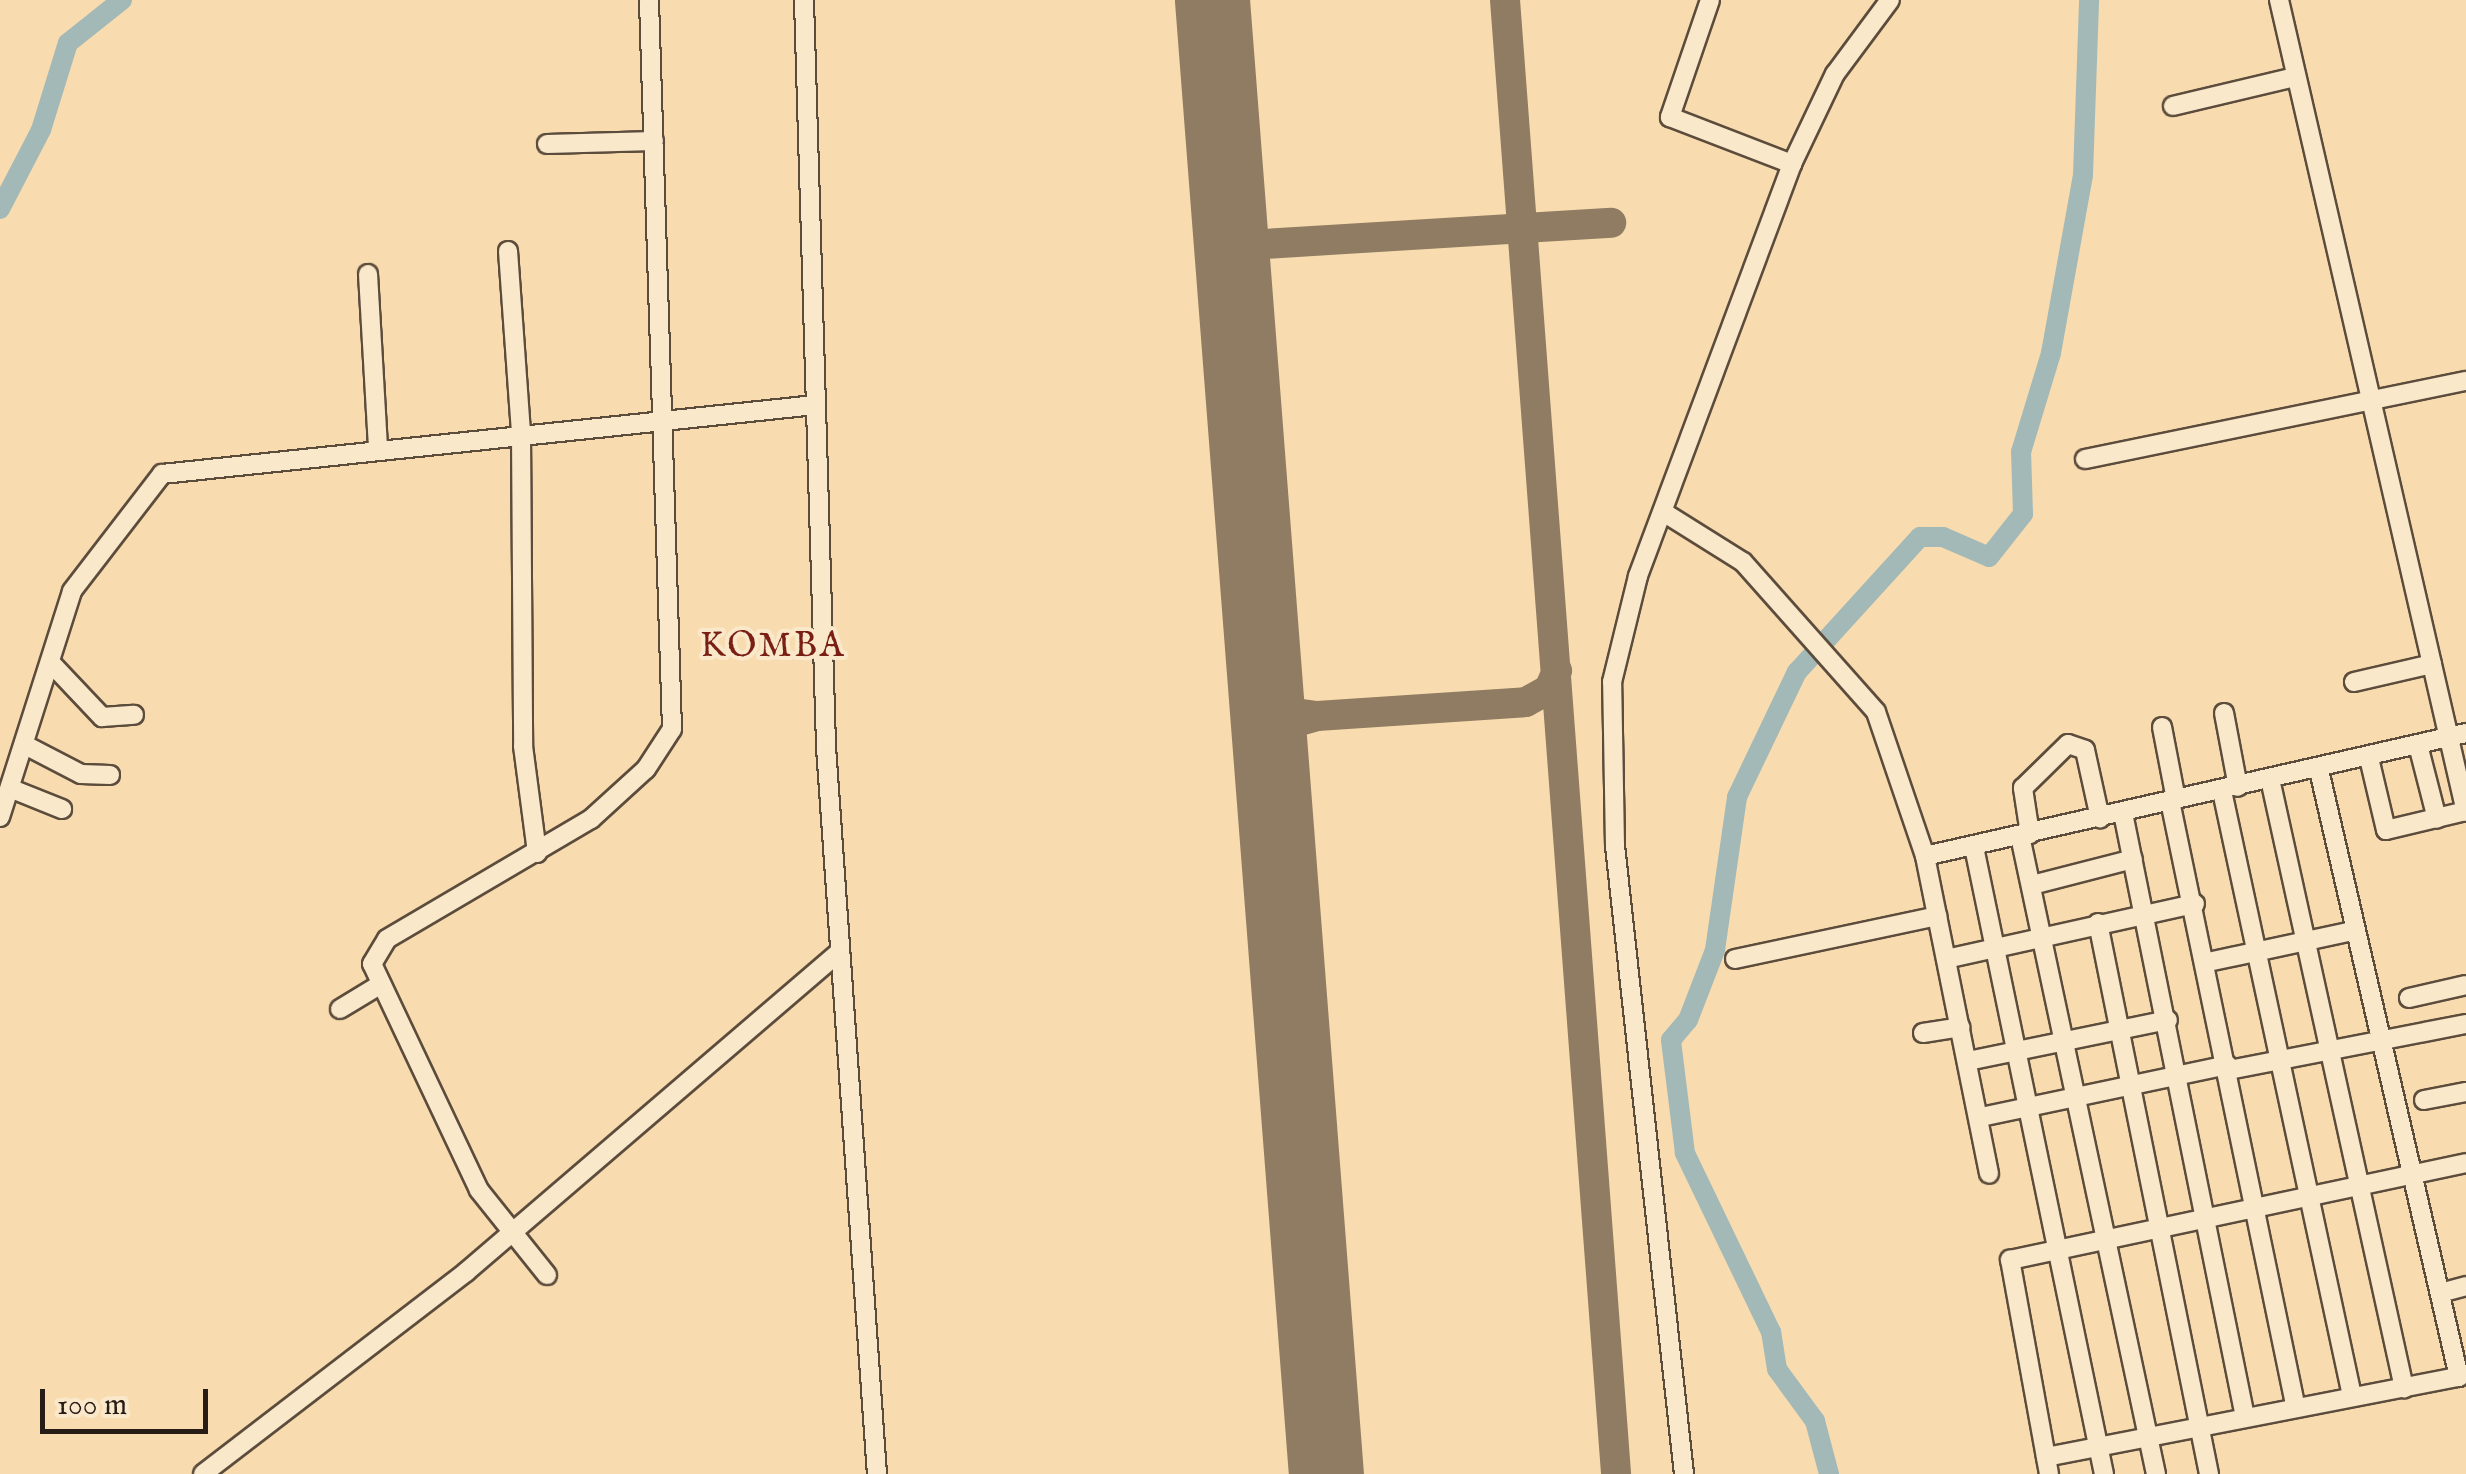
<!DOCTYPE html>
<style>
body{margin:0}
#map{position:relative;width:2466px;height:1474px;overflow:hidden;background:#f8dcaf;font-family:"IM FELL English",serif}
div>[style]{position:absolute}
.river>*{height:20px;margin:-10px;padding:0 10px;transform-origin:10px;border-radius:10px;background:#a3b9b7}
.taxiway>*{height:30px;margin:-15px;padding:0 15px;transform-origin:15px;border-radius:15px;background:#907c62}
.runway>*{height:75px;margin:-37.5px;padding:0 37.5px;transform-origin:37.5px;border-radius:37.5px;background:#907c62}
.roads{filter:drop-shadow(2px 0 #5c4c3c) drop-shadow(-2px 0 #5c4c3c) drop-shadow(0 2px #5c4c3c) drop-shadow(0 -2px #5c4c3c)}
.minor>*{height:18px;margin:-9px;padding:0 9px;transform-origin:9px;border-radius:9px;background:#fae8cb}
span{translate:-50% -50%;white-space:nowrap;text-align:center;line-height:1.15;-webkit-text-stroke:8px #fae8cb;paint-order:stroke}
.quarter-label{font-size:35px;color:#7a1f14;letter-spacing:2.5px}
.scale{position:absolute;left:40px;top:1389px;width:168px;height:45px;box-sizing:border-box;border:5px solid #281c16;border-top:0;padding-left:12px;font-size:30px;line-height:35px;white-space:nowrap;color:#281c16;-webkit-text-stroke:8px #fae8cb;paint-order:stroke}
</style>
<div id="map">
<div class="river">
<i style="left:0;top:209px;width:89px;rotate:-62.6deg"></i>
<i style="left:41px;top:130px;width:91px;rotate:-72.8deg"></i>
<i style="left:68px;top:43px;width:69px;rotate:-38.5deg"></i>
<i style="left:1829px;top:1474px;width:55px;rotate:-104.8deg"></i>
<i style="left:1815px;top:1421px;width:64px;rotate:-126.2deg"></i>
<i style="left:1777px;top:1369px;width:37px;rotate:-99deg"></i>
<i style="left:1771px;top:1332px;width:199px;rotate:-115.7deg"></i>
<i style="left:1685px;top:1153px;width:114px;rotate:-97.1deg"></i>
<i style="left:1671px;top:1040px;width:26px;rotate:-50deg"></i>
<i style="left:1688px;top:1020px;width:75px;rotate:-68.9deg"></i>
<i style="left:1715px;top:950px;width:155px;rotate:-81.8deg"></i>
<i style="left:1737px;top:797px;width:139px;rotate:-64.4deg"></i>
<i style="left:1797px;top:672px;width:183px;rotate:-47.7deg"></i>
<i style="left:1920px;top:537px;width:23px"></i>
<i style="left:1943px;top:537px;width:50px;rotate:23.5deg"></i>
<i style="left:1989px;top:557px;width:55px;rotate:-51.7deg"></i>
<i style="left:2023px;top:514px;width:62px;rotate:-91.8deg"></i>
<i style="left:2021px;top:452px;width:103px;rotate:-73.1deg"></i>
<i style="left:2051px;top:353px;width:181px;rotate:-79.8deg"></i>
<i style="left:2083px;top:175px;width:175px;rotate:-88deg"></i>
</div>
<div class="taxiway">
<i style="left:1505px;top:0;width:1478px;rotate:85.69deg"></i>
<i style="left:1231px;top:246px;width:381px;rotate:-3.5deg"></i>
<i style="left:1262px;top:641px;width:58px;rotate:78.1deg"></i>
<i style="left:1274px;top:698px;width:20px;rotate:45deg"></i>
<i style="left:1288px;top:712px;width:29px;rotate:8deg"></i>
<i style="left:1317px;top:716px;width:33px;rotate:164deg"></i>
<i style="left:1285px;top:725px;width:49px;rotate:105.5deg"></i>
<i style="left:1317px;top:716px;width:209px;rotate:-3.8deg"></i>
<i style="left:1526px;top:702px;width:26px;rotate:-29deg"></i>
<i style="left:1549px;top:689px;width:20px;rotate:-66deg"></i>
</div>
<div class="runway">
<i style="left:1212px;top:0;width:1478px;rotate:85.58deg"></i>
</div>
<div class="roads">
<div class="minor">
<i style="left:804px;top:0;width:747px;rotate:88.31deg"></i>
<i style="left:826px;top:747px;width:729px;rotate:85.99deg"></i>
<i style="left:1710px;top:0;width:124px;rotate:108.9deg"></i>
<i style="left:1670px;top:117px;width:131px;rotate:21.1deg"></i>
<i style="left:2279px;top:0;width:833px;rotate:77.03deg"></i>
<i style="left:2173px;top:106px;width:125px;rotate:-13.4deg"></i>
<i style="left:547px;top:144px;width:107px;rotate:-1.6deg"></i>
<i style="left:508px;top:251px;width:183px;rotate:85.9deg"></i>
<i style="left:521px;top:434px;width:312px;rotate:89.6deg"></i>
<i style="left:523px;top:746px;width:108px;rotate:82.5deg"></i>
<i style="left:368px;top:274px;width:175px;rotate:86.7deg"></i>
<i style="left:2085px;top:459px;width:389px;rotate:-11.6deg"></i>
<i style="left:1663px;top:512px;width:94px;rotate:32deg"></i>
<i style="left:1743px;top:562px;width:200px;rotate:48.4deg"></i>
<i style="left:1876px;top:712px;width:152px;rotate:71.2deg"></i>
<i style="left:1925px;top:856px;width:324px;rotate:78.6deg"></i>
<i style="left:50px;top:662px;width:76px;rotate:46.6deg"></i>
<i style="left:102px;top:717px;width:32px;rotate:-4deg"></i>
<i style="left:2354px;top:682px;width:80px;rotate:-13deg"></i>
<i style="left:2224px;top:713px;width:75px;rotate:79.3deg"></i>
<i style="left:2162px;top:727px;width:74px;rotate:79.1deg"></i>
<i style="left:25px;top:745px;width:63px;rotate:27.4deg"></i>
<i style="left:81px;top:774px;width:29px;rotate:2deg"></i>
<i style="left:2418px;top:745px;width:76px;rotate:75.6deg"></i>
<i style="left:2369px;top:758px;width:74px;rotate:76.7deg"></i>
<i style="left:2386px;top:830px;width:82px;rotate:-13.4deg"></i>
<i style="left:2270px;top:779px;width:624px;rotate:77.59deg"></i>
<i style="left:12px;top:789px;width:54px;rotate:21.8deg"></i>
<i style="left:2222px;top:791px;width:619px;rotate:77.87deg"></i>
<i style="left:2170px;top:801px;width:616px;rotate:78.29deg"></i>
<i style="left:2123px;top:813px;width:616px;rotate:78.58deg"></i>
<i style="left:0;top:817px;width:237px;rotate:-72.3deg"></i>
<i style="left:72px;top:591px;width:148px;rotate:-52.4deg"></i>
<i style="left:162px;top:474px;width:657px;rotate:-6.03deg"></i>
<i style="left:2030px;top:834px;width:47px;rotate:-98.7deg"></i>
<i style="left:2023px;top:788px;width:63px;rotate:-44.4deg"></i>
<i style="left:2068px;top:744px;width:18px;rotate:19deg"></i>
<i style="left:2085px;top:750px;width:70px;rotate:77.6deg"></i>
<i style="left:2020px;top:836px;width:652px;rotate:77.97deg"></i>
<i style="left:1974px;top:847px;width:640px;rotate:78.29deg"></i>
<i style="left:1925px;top:856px;width:555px;rotate:-12.81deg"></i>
<i style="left:2032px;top:885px;width:104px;rotate:-14.4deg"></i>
<i style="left:2098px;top:923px;width:562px;rotate:78.61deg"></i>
<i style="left:1735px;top:959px;width:207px;rotate:-12deg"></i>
<i style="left:1946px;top:959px;width:255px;rotate:-12.5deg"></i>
<i style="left:2208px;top:962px;width:148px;rotate:-12.1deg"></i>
<i style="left:2409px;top:998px;width:58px;rotate:-12.8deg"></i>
<i style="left:340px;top:1009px;width:44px;rotate:-31.2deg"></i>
<i style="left:1923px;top:1033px;width:38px;rotate:-9deg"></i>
<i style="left:1968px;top:1061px;width:204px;rotate:-11.6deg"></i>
<i style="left:2229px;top:1070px;width:241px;rotate:-11deg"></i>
<i style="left:2424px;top:1100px;width:43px;rotate:-10.8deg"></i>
<i style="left:1981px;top:1117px;width:252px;rotate:-11.9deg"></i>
<i style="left:547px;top:1275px;width:109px;rotate:-128.7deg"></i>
<i style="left:479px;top:1190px;width:250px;rotate:-115.3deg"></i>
<i style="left:372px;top:964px;width:29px;rotate:-59deg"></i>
<i style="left:387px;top:939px;width:237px;rotate:-30.5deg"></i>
<i style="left:591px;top:819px;width:74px;rotate:-42.3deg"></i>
<i style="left:646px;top:769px;width:48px;rotate:-57deg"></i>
<i style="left:672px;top:729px;width:729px;rotate:-91.81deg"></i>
<i style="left:2440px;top:1293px;width:27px;rotate:-15deg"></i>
<i style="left:2046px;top:1457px;width:421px;rotate:-11deg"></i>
<i style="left:2459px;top:1377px;width:623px;rotate:-102.99deg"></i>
<i style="left:203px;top:1474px;width:332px;rotate:-37.5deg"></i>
<i style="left:466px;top:1272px;width:491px;rotate:-40.6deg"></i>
<i style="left:1684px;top:1474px;width:632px;rotate:-96.27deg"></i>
<i style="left:1615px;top:846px;width:164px;rotate:-91deg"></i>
<i style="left:1612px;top:682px;width:109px;rotate:-76.2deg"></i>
<i style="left:1638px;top:576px;width:440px;rotate:-69.5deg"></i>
<i style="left:1792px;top:164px;width:100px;rotate:-64.5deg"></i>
<i style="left:1835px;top:74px;width:92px;rotate:-53.4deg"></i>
<i style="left:2049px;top:1474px;width:218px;rotate:-100.3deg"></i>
<i style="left:2010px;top:1260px;width:466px;rotate:-12deg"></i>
</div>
</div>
<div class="quarter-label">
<span style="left:773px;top:647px">KOMBA</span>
</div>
<div class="scale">100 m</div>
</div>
